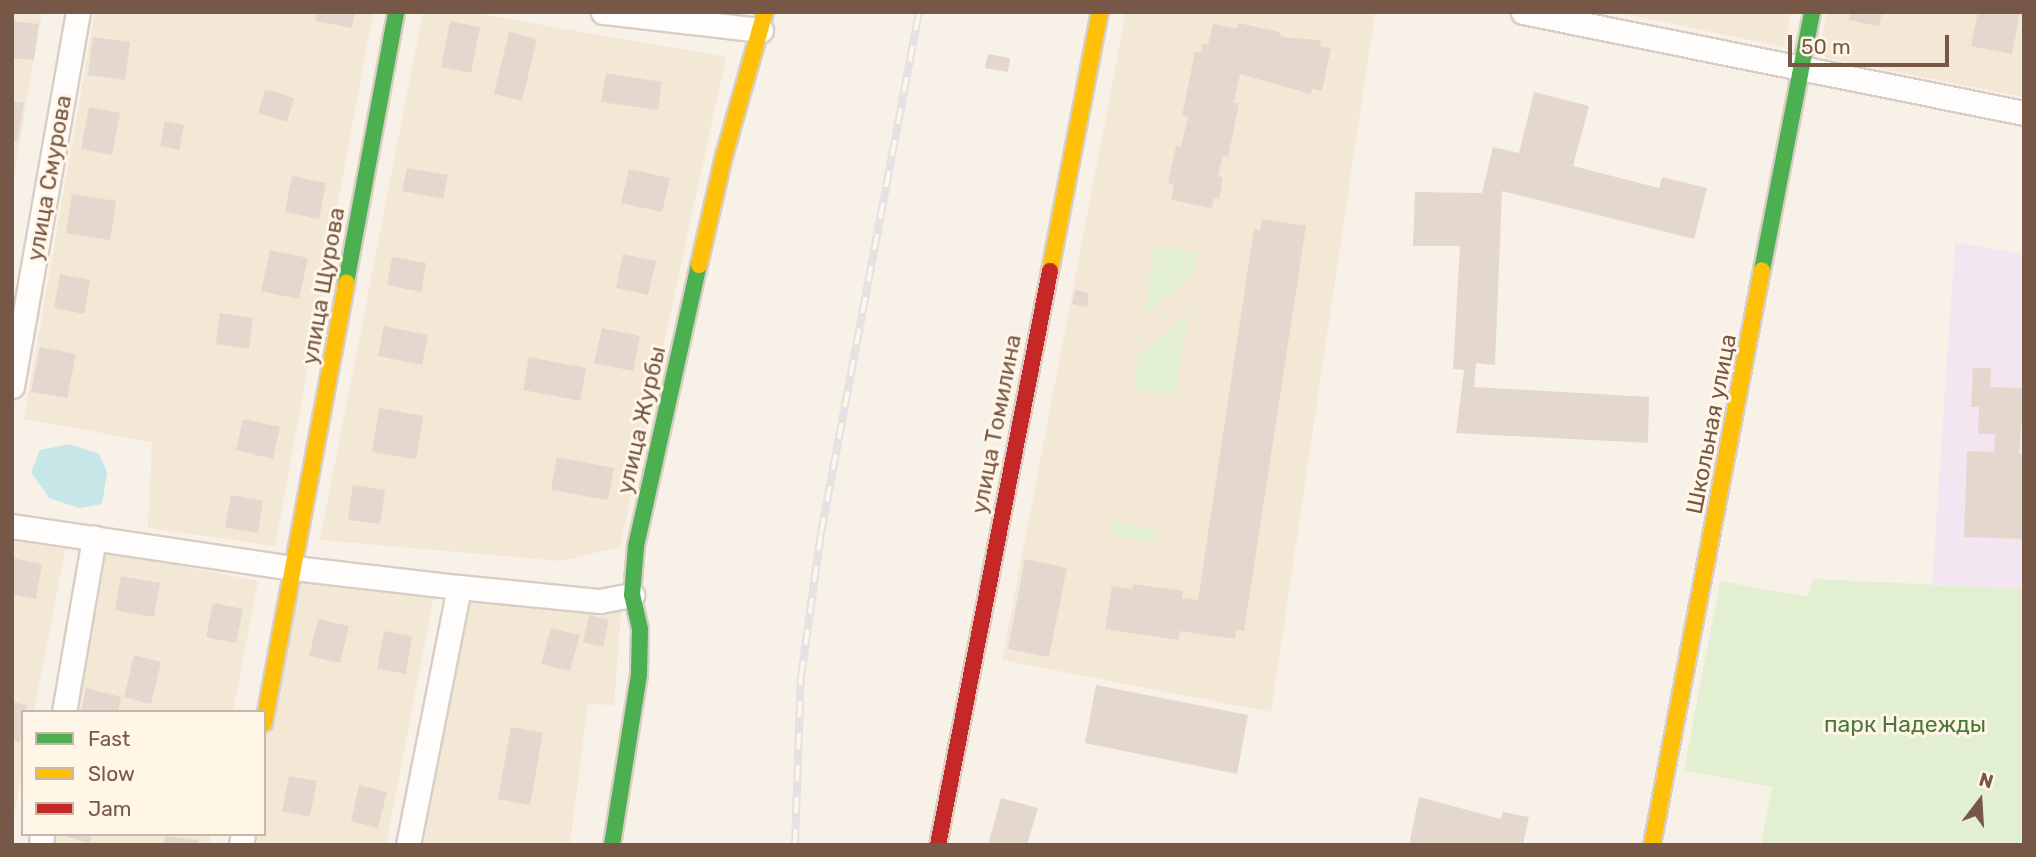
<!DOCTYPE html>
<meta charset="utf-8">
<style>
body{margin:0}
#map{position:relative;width:2036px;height:857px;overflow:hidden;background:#f7f1e7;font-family:Rubik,sans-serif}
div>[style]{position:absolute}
.residential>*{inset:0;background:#f3e7d6}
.education>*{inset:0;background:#f3e6f1}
.green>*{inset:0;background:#e2efd0}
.water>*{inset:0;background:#c7e6e8}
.building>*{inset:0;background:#e4d8ce}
.roads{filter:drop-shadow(2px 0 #d8cec5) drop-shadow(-2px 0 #d8cec5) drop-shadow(0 2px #d8cec5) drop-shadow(0 -2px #d8cec5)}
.street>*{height:23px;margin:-11.5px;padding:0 11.5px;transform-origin:11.5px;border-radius:11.5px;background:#fefdfb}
.fast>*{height:16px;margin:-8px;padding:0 8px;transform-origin:8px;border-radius:8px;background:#4caf50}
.slow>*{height:16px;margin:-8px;padding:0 8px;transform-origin:8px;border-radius:8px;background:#ffc107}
.jam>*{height:16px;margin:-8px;padding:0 8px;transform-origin:8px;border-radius:8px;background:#c62828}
.rail>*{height:8px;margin-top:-4px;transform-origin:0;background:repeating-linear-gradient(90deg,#fff6e8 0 16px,#e4e1e4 0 32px);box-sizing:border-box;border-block:2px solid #e4e1e4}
span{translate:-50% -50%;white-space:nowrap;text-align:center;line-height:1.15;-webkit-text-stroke:6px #fff6e8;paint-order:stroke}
.street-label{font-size:23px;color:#775745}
.park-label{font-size:23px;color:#4c783a}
.frame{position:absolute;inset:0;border:14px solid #775745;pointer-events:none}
.legend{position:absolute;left:21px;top:710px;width:245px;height:126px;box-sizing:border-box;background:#fff6e8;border:2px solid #c9b6a7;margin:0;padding:9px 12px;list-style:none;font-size:21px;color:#775745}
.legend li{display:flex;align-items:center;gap:14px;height:35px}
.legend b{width:35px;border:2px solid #c9b6a7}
.north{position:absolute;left:1945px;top:766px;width:70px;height:70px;-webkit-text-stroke:5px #fff6e8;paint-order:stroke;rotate:17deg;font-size:19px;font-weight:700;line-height:28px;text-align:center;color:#775745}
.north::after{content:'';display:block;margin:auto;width:24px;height:32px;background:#775745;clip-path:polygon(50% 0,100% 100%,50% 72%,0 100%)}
.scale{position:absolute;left:1788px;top:35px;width:161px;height:32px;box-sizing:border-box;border:4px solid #775745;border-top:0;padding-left:9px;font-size:21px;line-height:24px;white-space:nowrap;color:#775745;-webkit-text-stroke:5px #fff6e8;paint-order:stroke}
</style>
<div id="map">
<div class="residential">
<i style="clip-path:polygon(12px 12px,42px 12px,12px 188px)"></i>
<i style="clip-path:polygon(95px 12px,373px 12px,275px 546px,148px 528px,152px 442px,24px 419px)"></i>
<i style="clip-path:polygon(423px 12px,468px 12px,726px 57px,620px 547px,561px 561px,320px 540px)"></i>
<i style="clip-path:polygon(1126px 12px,1375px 12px,1271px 712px,1002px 660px)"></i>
<i style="clip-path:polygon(1615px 12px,1791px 12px,1784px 47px)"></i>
<i style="clip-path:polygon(1827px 12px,2024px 12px,2024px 97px,1826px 58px,1821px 44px)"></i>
<i style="clip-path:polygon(12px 533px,66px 545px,34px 712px,23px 712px,23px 770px,12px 824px)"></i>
<i style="clip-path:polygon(91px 549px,258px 581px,233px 712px,58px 712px)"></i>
<i style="clip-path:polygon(297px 576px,434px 595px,386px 845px,242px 845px,244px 834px,264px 834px,264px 735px)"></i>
<i style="clip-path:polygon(466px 596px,621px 612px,614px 705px,588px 704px,570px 845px,415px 845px)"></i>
<i style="clip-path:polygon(34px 834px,211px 834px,209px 845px,32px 845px)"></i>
</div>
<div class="education">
<i style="clip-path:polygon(1955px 242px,2024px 254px,2024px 589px,1932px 584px)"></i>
</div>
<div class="green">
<i style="clip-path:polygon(1155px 245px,1197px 252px,1194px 272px,1144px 317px)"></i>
<i style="clip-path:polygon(1188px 312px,1175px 396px,1133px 389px,1138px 357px)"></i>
<i style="clip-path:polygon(1112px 522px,1158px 529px,1156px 542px,1110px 535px)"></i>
<i style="clip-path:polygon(1812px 579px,2024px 589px,2024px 845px,1761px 845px,1772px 787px,1684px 770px,1720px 581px,1808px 597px)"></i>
</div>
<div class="water">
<i style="clip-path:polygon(69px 444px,99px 454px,107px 472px,102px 504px,79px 508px,49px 498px,31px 472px,40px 450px)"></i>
</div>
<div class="building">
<i style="clip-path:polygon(317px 12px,355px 12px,352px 28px,315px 21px)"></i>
<i style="clip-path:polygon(1850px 12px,1882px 12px,1879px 26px,1849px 20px)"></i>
<i style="clip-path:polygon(1978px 12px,2020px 12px,2012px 54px,1971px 46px)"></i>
<i style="clip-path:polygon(12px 21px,39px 24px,34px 60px,12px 58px)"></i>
<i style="clip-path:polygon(450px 21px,480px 27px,471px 73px,441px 67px)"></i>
<i style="clip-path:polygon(1238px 23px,1280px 32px,1280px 36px,1289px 38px,1321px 40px,1320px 46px,1331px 48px,1322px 91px,1312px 89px,1311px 94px,1240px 74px,1234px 103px,1239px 103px,1228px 157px,1223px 156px,1218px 176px,1223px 178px,1219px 199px,1214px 198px,1212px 208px,1171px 200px,1174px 184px,1168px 183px,1176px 146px,1181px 147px,1188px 117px,1182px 116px,1195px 52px,1201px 53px,1203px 44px,1208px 45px,1213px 24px,1237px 29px)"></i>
<i style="clip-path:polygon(509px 32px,537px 39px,522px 101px,494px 94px)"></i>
<i style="clip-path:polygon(93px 37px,130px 42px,125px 80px,88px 75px)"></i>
<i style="clip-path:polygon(988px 54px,1010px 58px,1008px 72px,985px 68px)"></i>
<i style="clip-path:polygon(606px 73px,662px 82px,658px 110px,601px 102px)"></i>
<i style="clip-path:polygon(265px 89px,294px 98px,287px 122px,258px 113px)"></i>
<i style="clip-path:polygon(1534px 92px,1589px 106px,1573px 166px,1659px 188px,1662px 177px,1707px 188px,1694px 239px,1502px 191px,1495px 365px,1476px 363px,1474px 387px,1649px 397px,1648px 443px,1456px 433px,1464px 370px,1453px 369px,1460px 246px,1413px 246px,1415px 192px,1482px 193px,1493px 147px,1519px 153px)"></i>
<i style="clip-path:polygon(12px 101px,24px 103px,17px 142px,12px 141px)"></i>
<i style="clip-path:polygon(89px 107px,120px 113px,112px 155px,81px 149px)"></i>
<i style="clip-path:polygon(165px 121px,184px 125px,179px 150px,160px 146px)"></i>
<i style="clip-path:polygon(407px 168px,448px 175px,443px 199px,402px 191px)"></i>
<i style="clip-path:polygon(629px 169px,670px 178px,662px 212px,621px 203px)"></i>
<i style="clip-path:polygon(292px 176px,326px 183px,319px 219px,285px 212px)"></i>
<i style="clip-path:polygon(72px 194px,116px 201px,110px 240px,66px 233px)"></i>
<i style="clip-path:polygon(1262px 219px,1306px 226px,1244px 631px,1236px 630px,1235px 639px,1180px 631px,1178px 640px,1105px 629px,1112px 586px,1132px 589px,1133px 584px,1183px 591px,1182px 598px,1198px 600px,1254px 229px,1260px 230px)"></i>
<i style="clip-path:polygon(270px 250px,308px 258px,299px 299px,261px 291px)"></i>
<i style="clip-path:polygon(623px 254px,656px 261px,648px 295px,616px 288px)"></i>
<i style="clip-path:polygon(392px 257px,426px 263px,421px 292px,387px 285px)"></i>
<i style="clip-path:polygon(60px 274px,90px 280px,84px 314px,54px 308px)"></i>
<i style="clip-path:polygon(1075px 290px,1089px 293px,1087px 307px,1072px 304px)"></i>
<i style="clip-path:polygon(220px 313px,253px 318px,249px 349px,216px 344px)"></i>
<i style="clip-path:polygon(384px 326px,428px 335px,422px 365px,378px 356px)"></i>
<i style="clip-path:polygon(602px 328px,640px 336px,633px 371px,594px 363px)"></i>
<i style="clip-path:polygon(40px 347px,76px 354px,67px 398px,31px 392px)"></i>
<i style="clip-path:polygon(529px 357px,586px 368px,580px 401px,523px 390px)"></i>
<i style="clip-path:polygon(1973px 368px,1991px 368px,1990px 387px,2024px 388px,2019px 454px,2024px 454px,2024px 539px,1964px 537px,1967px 451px,1994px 452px,1995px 434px,1978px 434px,1979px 407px,1971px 407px)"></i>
<i style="clip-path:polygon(379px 408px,423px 416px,416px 459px,372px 452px)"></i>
<i style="clip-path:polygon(243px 419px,280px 427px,273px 459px,236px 450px)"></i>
<i style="clip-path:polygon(557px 457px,614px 468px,608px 500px,551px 490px)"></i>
<i style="clip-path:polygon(353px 485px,385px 490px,380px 524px,348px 520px)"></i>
<i style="clip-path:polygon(231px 495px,263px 501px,258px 533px,225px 527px)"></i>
<i style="clip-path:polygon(12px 558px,42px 564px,36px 599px,12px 594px)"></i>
<i style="clip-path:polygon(1025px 559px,1067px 568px,1049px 657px,1008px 649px)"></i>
<i style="clip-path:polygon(121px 576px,160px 583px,154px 617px,115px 610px)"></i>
<i style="clip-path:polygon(213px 603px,243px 609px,236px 643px,206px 637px)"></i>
<i style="clip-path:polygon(589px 615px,609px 620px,603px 647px,583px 642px)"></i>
<i style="clip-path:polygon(318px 619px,349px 626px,340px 663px,309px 656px)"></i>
<i style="clip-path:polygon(551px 628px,580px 635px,570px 671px,541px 664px)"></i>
<i style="clip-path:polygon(384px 631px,412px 636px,406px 674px,377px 669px)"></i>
<i style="clip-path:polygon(134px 655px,161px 662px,151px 704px,124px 697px)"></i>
<i style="clip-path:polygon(1096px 685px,1248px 715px,1237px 774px,1085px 743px)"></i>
<i style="clip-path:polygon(86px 688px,121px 697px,118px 712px,81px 712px)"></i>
<i style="clip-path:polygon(12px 702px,27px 705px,20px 742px,12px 741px)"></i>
<i style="clip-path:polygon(511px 727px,543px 733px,530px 805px,498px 799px)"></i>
<i style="clip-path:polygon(289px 776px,317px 781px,310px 817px,282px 811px)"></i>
<i style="clip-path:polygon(359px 785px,387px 792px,378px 828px,351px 821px)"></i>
<i style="clip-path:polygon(1419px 797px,1501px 819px,1503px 812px,1529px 817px,1523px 845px,1409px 845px)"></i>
<i style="clip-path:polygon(1001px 798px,1038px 808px,1027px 845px,988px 845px)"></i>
<i style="clip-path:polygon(60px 834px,92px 834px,90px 844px)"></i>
<i style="clip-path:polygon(165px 836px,199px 840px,198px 845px,164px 845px)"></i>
</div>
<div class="roads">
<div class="street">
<i style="left:603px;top:12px;width:159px;rotate:6.5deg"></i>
<i style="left:1523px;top:12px;width:511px;rotate:11.4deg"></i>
<i style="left:12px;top:386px;width:380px;rotate:-80deg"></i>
<i style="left:12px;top:526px;width:285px;rotate:8.5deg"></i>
<i style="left:294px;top:568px;width:166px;rotate:6.6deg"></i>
<i style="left:459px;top:587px;width:142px;rotate:5.7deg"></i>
<i style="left:600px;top:601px;width:33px;rotate:-11deg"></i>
<i style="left:64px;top:712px;width:177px;rotate:-80.2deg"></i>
<i style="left:41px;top:845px;width:11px;rotate:-85deg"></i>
<i style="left:241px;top:845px;width:11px;rotate:-80deg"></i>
<i style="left:408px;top:845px;width:263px;rotate:-78.8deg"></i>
</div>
<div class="fast">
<i style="left:1762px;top:270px;width:263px;rotate:-79deg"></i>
<i style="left:346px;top:283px;width:276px;rotate:-79.5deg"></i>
<i style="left:612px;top:845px;width:173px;rotate:-81deg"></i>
<i style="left:639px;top:674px;width:45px;rotate:-88.7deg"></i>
<i style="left:640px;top:629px;width:35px;rotate:-103deg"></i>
<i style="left:632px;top:595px;width:49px;rotate:-85.3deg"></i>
<i style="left:636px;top:546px;width:288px;rotate:-77.4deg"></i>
</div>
<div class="slow">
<i style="left:699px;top:265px;width:112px;rotate:-77.1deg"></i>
<i style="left:724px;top:156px;width:150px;rotate:-74.1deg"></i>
<i style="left:1050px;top:271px;width:264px;rotate:-79.1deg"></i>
<i style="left:264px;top:723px;width:448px;rotate:-79.4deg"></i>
<i style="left:1652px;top:845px;width:585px;rotate:-79.17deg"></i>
</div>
<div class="jam">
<i style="left:938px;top:845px;width:585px;rotate:-78.96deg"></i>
</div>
</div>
<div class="rail">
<i style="left:795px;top:845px;width:168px;rotate:-88deg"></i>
<i style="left:801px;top:677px;width:145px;rotate:-82.1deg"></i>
<i style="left:821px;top:533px;width:530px;rotate:-79.35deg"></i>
</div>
<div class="street-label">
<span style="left:49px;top:178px;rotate:-80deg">улица Смурова</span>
<span style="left:323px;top:286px;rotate:-80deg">улица Щурова</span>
<span style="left:641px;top:420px;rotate:-77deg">улица Журбы</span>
<span style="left:996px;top:424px;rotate:-79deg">улица Томилина</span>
<span style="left:1711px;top:424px;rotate:-79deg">Школьная улица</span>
</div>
<div class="park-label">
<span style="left:1905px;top:724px">парк Надежды</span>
</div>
<div class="frame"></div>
<ul class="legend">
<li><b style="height:9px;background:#4caf50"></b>Fast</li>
<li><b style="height:9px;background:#ffc107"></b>Slow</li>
<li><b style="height:9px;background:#c62828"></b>Jam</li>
</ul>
<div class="north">N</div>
<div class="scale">50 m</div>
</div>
